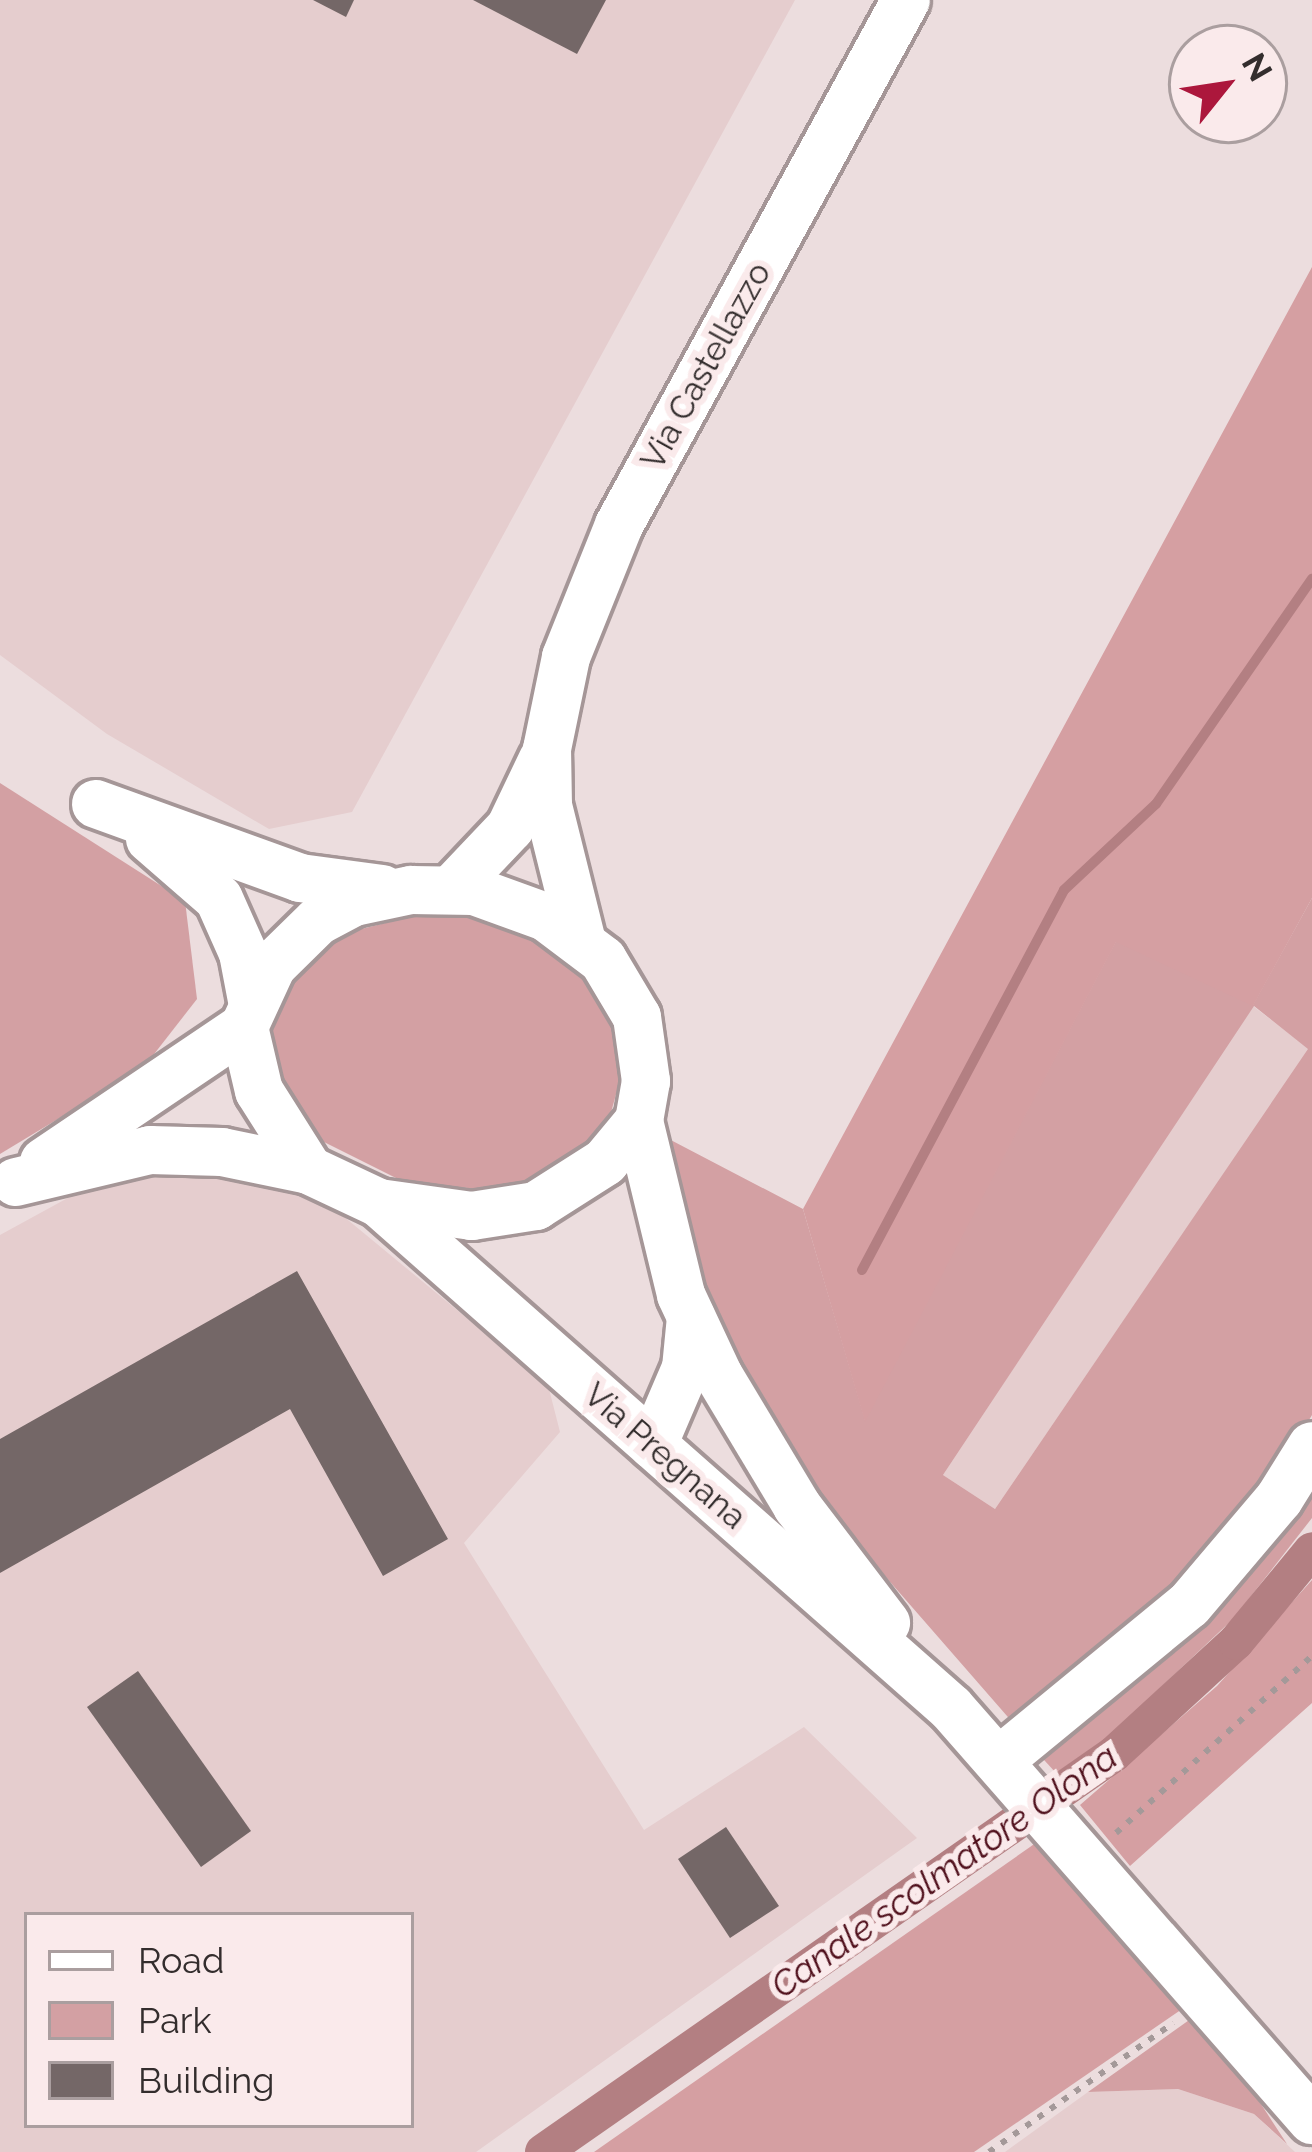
<!DOCTYPE html>
<style>
body{margin:0}
#map{position:relative;width:1312px;height:2152px;overflow:hidden;background:#ecddde;font-family:Raleway,sans-serif}
div>[style]{position:absolute}
.built>*{inset:0;background:#e5cdce}
.green>*{inset:0;background:#d3a0a3}
.forest>*{inset:0;background:#d59fa2}
.stream>*{height:10px;margin:-5px;padding:0 5px;transform-origin:5px;border-radius:5px;background:#b37f82}
.canal>*{height:36px;margin:-18px;padding:0 18px;transform-origin:18px;border-radius:18px;background:#b37f82}
.building>*{inset:0;background:#746767}
.path>*{height:6px;margin-top:-3px;transform-origin:0;background:repeating-linear-gradient(90deg,#a49999 0 6px,transparent 0 15px)}
.roads{filter:drop-shadow(3px 0 #a59697) drop-shadow(-3px 0 #a59697) drop-shadow(0 3px #a59697) drop-shadow(0 -3px #a59697)}
.minor>*{height:48px;margin:-24px;padding:0 24px;transform-origin:24px;border-radius:24px;background:#fff}
span{translate:-50% -50%;white-space:nowrap;text-align:center;line-height:1.15;-webkit-text-stroke:12px #faeaeb;paint-order:stroke}
.street-label{font-size:33px;color:#332d2d}
.water-label{font-size:36px;color:#4f0f1b;font-style:italic}
.legend{position:absolute;left:24px;top:1912px;width:390px;height:216px;box-sizing:border-box;background:#faeaeb;border:3px solid #aa9e9f;margin:0;padding:15px 21px;list-style:none;font-size:36px;color:#332d2d}
.legend li{display:flex;align-items:center;gap:24px;height:60px}
.legend b{width:60px;border:3px solid #aa9e9f}
.north{position:absolute;left:1168px;top:24px;width:120px;height:120px;box-sizing:border-box;background:#faeaeb;border:3px solid #aa9e9f;border-radius:50%;rotate:60deg;font-size:33px;font-weight:700;line-height:48px;text-align:center;color:#332d2d}
.north::after{content:'';display:block;margin:auto;width:42px;height:54px;background:#ac173c;clip-path:polygon(50% 0,100% 100%,50% 72%,0 100%)}
</style>
<div id="map">
<div class="built">
<i style="clip-path:polygon(0 0,795px 0,352px 812px,269px 829px,107px 734px,0 655px)"></i>
<i style="clip-path:polygon(1253px 1006px,1309px 1049px,995px 1509px,943px 1475px)"></i>
<i style="clip-path:polygon(evenodd,191px 1169px,314px 1192px,548px 1385px,560px 1432px,464px 1543px,644px 1830px,804px 1727px,917px 1838px,476px 2152px,0 2152px,0 1235px,75px 1194px,191px 1169px,27px 1915px,411px 1915px,411px 2125px,27px 2125px,27px 1915px)"></i>
<i style="clip-path:polygon(1178px 2089px,1254px 2114px,1295px 2152px,1005px 2152px,1088px 2092px)"></i>
</div>
<div class="green">
<i style="clip-path:polygon(0 783px,185px 901px,197px 999px,144px 1067px,0 1154px)"></i>
<i style="clip-path:polygon(evenodd,1312px 898px,1312px 1415px,1276px 1475px,1178px 1592px,1014px 1724px,803px 1482px,734px 1362px,684px 1245px,665px 1137px,803px 1209px,865px 1420px,1116px 941px,1253px 1005px,1312px 898px,1254px 1006px,1308px 1049px,995px 1509px,943px 1475px,1254px 1006px)"></i>
<i style="clip-path:polygon(434px 911px,479px 914px,547px 940px,590px 975px,618px 1022px,625px 1062px,610px 1116px,589px 1149px,552px 1179px,512px 1191px,408px 1184px,320px 1140px,280px 1087px,271px 1019px,289px 979px,337px 935px)"></i>
<i style="clip-path:polygon(1312px 1476px,1312px 1518px,1233px 1619px,1107px 1738px,1056px 1773px,1034px 1749px)"></i>
<i style="clip-path:polygon(1192px 2018px,1259px 2101px,1287px 2144px,1254px 2114px,1178px 2089px,1088px 2092px)"></i>
</div>
<div class="forest">
<i style="clip-path:polygon(1312px 267px,1312px 898px,1253px 1006px,1116px 942px,865px 1422px,803px 1209px)"></i>
<i style="clip-path:polygon(1312px 1580px,1312px 1703px,1130px 1866px,1080px 1805px,1217px 1686px)"></i>
<i style="clip-path:polygon(1040px 1840px,1185px 2007px,974px 2152px,594px 2152px)"></i>
</div>
<div class="stream">
<i style="left:862px;top:1270px;width:430px;rotate:-62deg"></i>
<i style="left:1064px;top:890px;width:126px;rotate:-43.1deg"></i>
<i style="left:1156px;top:804px;width:274px;rotate:-55.3deg"></i>
</div>
<div class="canal">
<i style="left:543px;top:2152px;width:696px;rotate:-34.88deg"></i>
<i style="left:1114px;top:1754px;width:166px;rotate:-42.6deg"></i>
<i style="left:1236px;top:1642px;width:119px;rotate:-50.4deg"></i>
</div>
<div class="building">
<i style="clip-path:polygon(313px 0,354px 0,346px 17px)"></i>
<i style="clip-path:polygon(473px 0,606px 0,577px 54px)"></i>
<i style="clip-path:polygon(297px 1271px,448px 1539px,383px 1576px,290px 1409px,0 1573px,0 1439px)"></i>
<i style="clip-path:polygon(138px 1671px,251px 1831px,201px 1867px,87px 1707px)"></i>
<i style="clip-path:polygon(726px 1827px,779px 1906px,730px 1938px,678px 1859px)"></i>
</div>
<div class="path">
<i style="left:1116px;top:1833px;width:264px;rotate:-42.1deg"></i>
<i style="left:989px;top:2152px;width:225px;rotate:-35deg"></i>
</div>
<div class="roads">
<div class="minor">
<i style="left:96px;top:804px;width:217px;rotate:19.9deg"></i>
<i style="left:300px;top:878px;width:83px;rotate:7.6deg"></i>
<i style="left:150px;top:839px;width:91px;rotate:41deg"></i>
<i style="left:219px;top:899px;width:59px;rotate:66deg"></i>
<i style="left:243px;top:953px;width:48px;rotate:79.2deg"></i>
<i style="left:453px;top:888px;width:83px;rotate:-46.5deg"></i>
<i style="left:510px;top:828px;width:76px;rotate:-64.4deg"></i>
<i style="left:411px;top:890px;width:63px;rotate:0.9deg"></i>
<i style="left:474px;top:891px;width:77px;rotate:19.9deg"></i>
<i style="left:546px;top:917px;width:71px;rotate:37deg"></i>
<i style="left:603px;top:960px;width:66px;rotate:59.2deg"></i>
<i style="left:637px;top:1017px;width:65px;rotate:82deg"></i>
<i style="left:646px;top:1081px;width:41px;rotate:99.9deg"></i>
<i style="left:639px;top:1121px;width:53px;rotate:129.7deg"></i>
<i style="left:605px;top:1162px;width:82px;rotate:147.5deg"></i>
<i style="left:536px;top:1206px;width:65px;rotate:171.1deg"></i>
<i style="left:472px;top:1216px;width:94px;rotate:-172deg"></i>
<i style="left:379px;top:1203px;width:77px;rotate:-154.8deg"></i>
<i style="left:309px;top:1170px;width:93px;rotate:-122.3deg"></i>
<i style="left:259px;top:1091px;width:66px;rotate:-103.2deg"></i>
<i style="left:244px;top:1027px;width:67px;rotate:-65.3deg"></i>
<i style="left:272px;top:966px;width:64px;rotate:-44.4deg"></i>
<i style="left:318px;top:921px;width:41px;rotate:-27.8deg"></i>
<i style="left:354px;top:902px;width:58px;rotate:-11.9deg"></i>
<i style="left:582px;top:942px;width:140px;rotate:-104deg"></i>
<i style="left:548px;top:806px;width:57px;rotate:-91deg"></i>
<i style="left:547px;top:749px;width:94px;rotate:-78.3deg"></i>
<i style="left:566px;top:657px;width:142px;rotate:-68.1deg"></i>
<i style="left:619px;top:525px;width:598px;rotate:-61.34deg"></i>
<i style="left:639px;top:1121px;width:179px;rotate:76.4deg"></i>
<i style="left:681px;top:1295px;width:89px;rotate:64.9deg"></i>
<i style="left:719px;top:1376px;width:152px;rotate:59deg"></i>
<i style="left:797px;top:1506px;width:147px;rotate:52.7deg"></i>
<i style="left:44px;top:1162px;width:241px;rotate:-34deg"></i>
<i style="left:16px;top:1182px;width:138px;rotate:-13.4deg"></i>
<i style="left:150px;top:1150px;width:72px;rotate:1.6deg"></i>
<i style="left:222px;top:1152px;width:89px;rotate:11.7deg"></i>
<i style="left:379px;top:1203px;width:763px;rotate:41.44deg"></i>
<i style="left:951px;top:1708px;width:548px;rotate:48.77deg"></i>
<i style="left:653px;top:1445px;width:84px;rotate:-66.8deg"></i>
<i style="left:686px;top:1368px;width:51px;rotate:-84.4deg"></i>
<i style="left:1000px;top:1760px;width:244px;rotate:-39.4deg"></i>
<i style="left:1189px;top:1605px;width:139px;rotate:-49.7deg"></i>
<i style="left:1279px;top:1499px;width:62px;rotate:-58.1deg"></i>
</div>
</div>
<div class="street-label">
<span style="left:706px;top:366px;rotate:-61deg">Via Castellazzo</span>
<span style="left:665px;top:1456px;rotate:41deg">Via Pregnana</span>
</div>
<div class="water-label">
<span style="left:944px;top:1871px;rotate:-35deg">Canale scolmatore Olona</span>
</div>
<ul class="legend">
<li><b style="height:15px;background:#fff"></b>Road</li>
<li><b style="height:33px;background:#d3a0a3"></b>Park</li>
<li><b style="height:33px;background:#746767"></b>Building</li>
</ul>
<div class="north">N</div>
</div>
